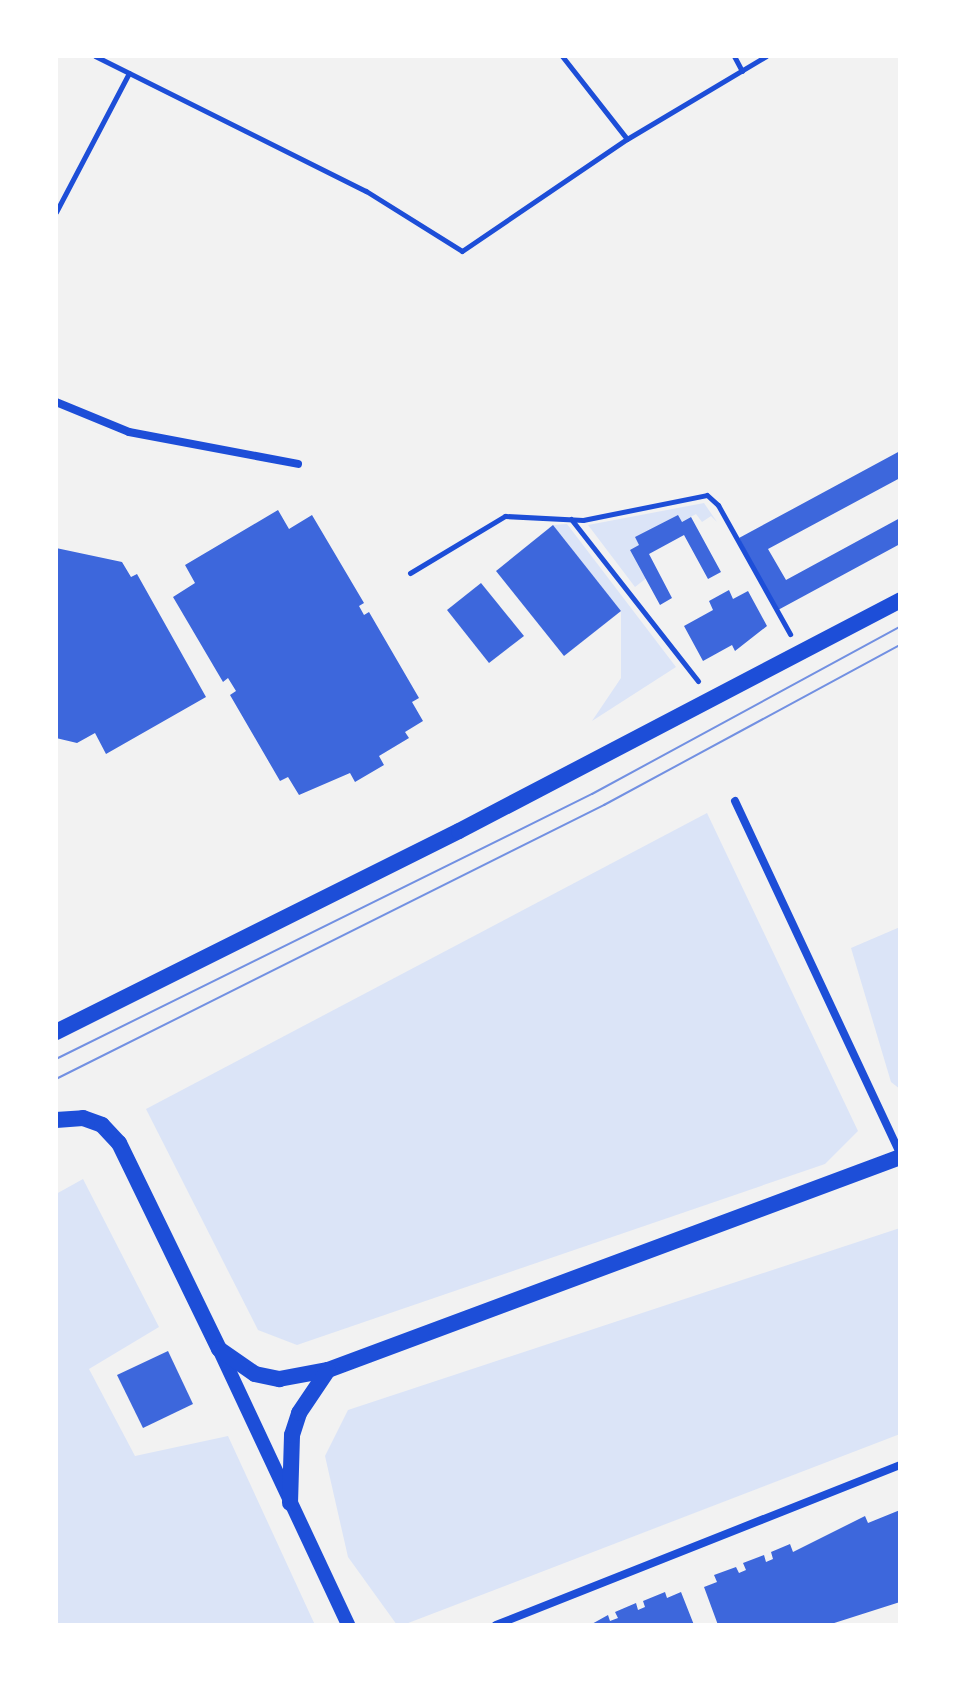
<!DOCTYPE html>
<style>
body{margin:0}
#map{position:relative;width:956px;height:1681px;overflow:hidden;background:#f2f2f2;font-family:"Asap Condensed",sans-serif}
div>[style]{position:absolute}
.green>*{inset:0;background:#dbe4f7}
.building>*{inset:0;background:#3d67dc}
.path>*{height:5px;margin:-2.5px;padding:0 2.5px;transform-origin:2.5px;border-radius:2.5px;background:#1d4ed8}
.minor>*{height:8px;margin:-4px;padding:0 4px;transform-origin:4px;border-radius:4px;background:#1d4ed8}
.tertiary>*{height:14px;margin:-7px;padding:0 7px;transform-origin:7px;border-radius:7px;background:#1d4ed8}
.secondary>*{height:16px;margin:-8px;padding:0 8px;transform-origin:8px;border-radius:8px;background:#1d4ed8}
.tram>*{height:2px;margin:-1px;padding:0 1px;transform-origin:1px;border-radius:1px;background:#7290e2}
span{translate:-50% -50%;white-space:nowrap;text-align:center;line-height:1.15;-webkit-text-stroke:7px #fff;paint-order:stroke}
.frame{position:absolute;inset:0;border:58px solid #fff;pointer-events:none}
</style>
<div id="map">
<div class="green">
<i style="clip-path:polygon(704px 503px,717px 522px,711px 516px,702px 522px,696px 514px,650px 539px,642px 554px,653px 573px,635px 587px,588px 525px)"></i>
<i style="clip-path:polygon(567px 524px,676px 667px,592px 721px,621px 678px,621px 611px,553px 525px)"></i>
<i style="clip-path:polygon(707px 813px,858px 1131px,825px 1164px,297px 1345px,258px 1330px,146px 1109px)"></i>
<i style="clip-path:polygon(900px 927px,900px 1089px,891px 1082px,851px 948px)"></i>
<i style="clip-path:polygon(83px 1179px,159px 1327px,89px 1369px,135px 1456px,228px 1436px,315px 1625px,56px 1625px,56px 1194px)"></i>
<i style="clip-path:polygon(900px 1228px,900px 1434px,403px 1625px,397px 1625px,348px 1557px,325px 1456px,348px 1410px)"></i>
</div>
<div class="building">
<i style="clip-path:polygon(900px 451px,900px 478px,768px 549px,786px 580px,900px 518px,900px 544px,778px 610px,739px 538px)"></i>
<i style="clip-path:polygon(278px 510px,289px 529px,312px 515px,364px 603px,359px 606px,364px 615px,369px 612px,419px 698px,412px 702px,423px 721px,405px 732px,409px 738px,379px 756px,384px 765px,355px 782px,350px 773px,299px 795px,288px 777px,280px 781px,230px 695px,236px 691px,228px 678px,223px 682px,173px 597px,195px 583px,185px 565px)"></i>
<i style="clip-path:polygon(678px 515px,682px 522px,691px 517px,721px 572px,708px 579px,684px 535px,649px 554px,672px 598px,660px 605px,630px 550px,639px 545px,635px 537px)"></i>
<i style="clip-path:polygon(553px 525px,621px 611px,564px 656px,496px 571px)"></i>
<i style="clip-path:polygon(56px 548px,122px 562px,131px 577px,137px 574px,206px 697px,106px 754px,95px 733px,77px 743px,56px 738px)"></i>
<i style="clip-path:polygon(481px 583px,524px 636px,489px 663px,447px 610px)"></i>
<i style="clip-path:polygon(729px 590px,733px 599px,748px 591px,767px 626px,735px 651px,732px 645px,703px 661px,684px 626px,713px 610px,709px 601px)"></i>
<i style="clip-path:polygon(168px 1351px,193px 1404px,143px 1428px,117px 1375px)"></i>
<i style="clip-path:polygon(900px 1510px,900px 1602px,828px 1625px,718px 1625px,704px 1587px,717px 1582px,714px 1575px,736px 1567px,739px 1573px,746px 1570px,743px 1563px,764px 1555px,766px 1562px,773px 1559px,771px 1552px,790px 1544px,793px 1552px,865px 1516px,868px 1523px)"></i>
<i style="clip-path:polygon(665px 1592px,667px 1598px,681px 1592px,694px 1625px,590px 1625px,608px 1615px,610px 1621px,618px 1618px,615px 1612px,636px 1603px,638px 1610px,645px 1607px,643px 1601px)"></i>
</div>
<div class="path">
<i style="left:95px;top:56px;width:303px;rotate:26.5deg"></i>
<i style="left:366px;top:191px;width:113px;rotate:32deg"></i>
<i style="left:462px;top:251px;width:199px;rotate:-34.2deg"></i>
<i style="left:627px;top:139px;width:162px;rotate:-30.8deg"></i>
<i style="left:562px;top:56px;width:105px;rotate:51.9deg"></i>
<i style="left:734px;top:56px;width:17px;rotate:62deg"></i>
<i style="left:56px;top:212px;width:157px;rotate:-62.3deg"></i>
<i style="left:571px;top:519px;width:206px;rotate:51.9deg"></i>
<i style="left:410px;top:573px;width:111px;rotate:-31deg"></i>
<i style="left:505px;top:516px;width:78px;rotate:2.9deg"></i>
<i style="left:583px;top:520px;width:126px;rotate:-11.4deg"></i>
<i style="left:707px;top:495px;width:15px;rotate:42deg"></i>
<i style="left:718px;top:505px;width:148px;rotate:60.8deg"></i>
</div>
<div class="minor">
<i style="left:56px;top:402px;width:79px;rotate:22.3deg"></i>
<i style="left:129px;top:432px;width:172px;rotate:10.7deg"></i>
<i style="left:735px;top:801px;width:390px;rotate:64.9deg"></i>
<i style="left:496px;top:1625px;width:435px;rotate:-21.6deg"></i>
</div>
<div class="tertiary">
<i style="left:219px;top:1349px;width:305px;rotate:64.9deg"></i>
</div>
<div class="secondary">
<i style="left:56px;top:1032px;width:450px;rotate:-26.5deg"></i>
<i style="left:459px;top:831px;width:498px;rotate:-27.6deg"></i>
<i style="left:56px;top:1120px;width:27px;rotate:-4deg"></i>
<i style="left:83px;top:1118px;width:20px;rotate:20deg"></i>
<i style="left:102px;top:1125px;width:25px;rotate:47deg"></i>
<i style="left:119px;top:1143px;width:229px;rotate:64.1deg"></i>
<i style="left:219px;top:1349px;width:44px;rotate:34.8deg"></i>
<i style="left:255px;top:1374px;width:25px;rotate:12deg"></i>
<i style="left:279px;top:1379px;width:50px;rotate:-10.4deg"></i>
<i style="left:328px;top:1370px;width:610px;rotate:-20.42deg"></i>
<i style="left:290px;top:1503px;width:68px;rotate:-88.3deg"></i>
<i style="left:292px;top:1435px;width:23px;rotate:-72deg"></i>
<i style="left:299px;top:1413px;width:52px;rotate:-56deg"></i>
</div>
<div class="tram">
<i style="left:56px;top:1059px;width:598px;rotate:-26.31deg"></i>
<i style="left:592px;top:794px;width:350px;rotate:-28.5deg"></i>
<i style="left:56px;top:1079px;width:613px;rotate:-26.57deg"></i>
<i style="left:604px;top:805px;width:336px;rotate:-28.4deg"></i>
</div>
<div class="frame"></div>
</div>
